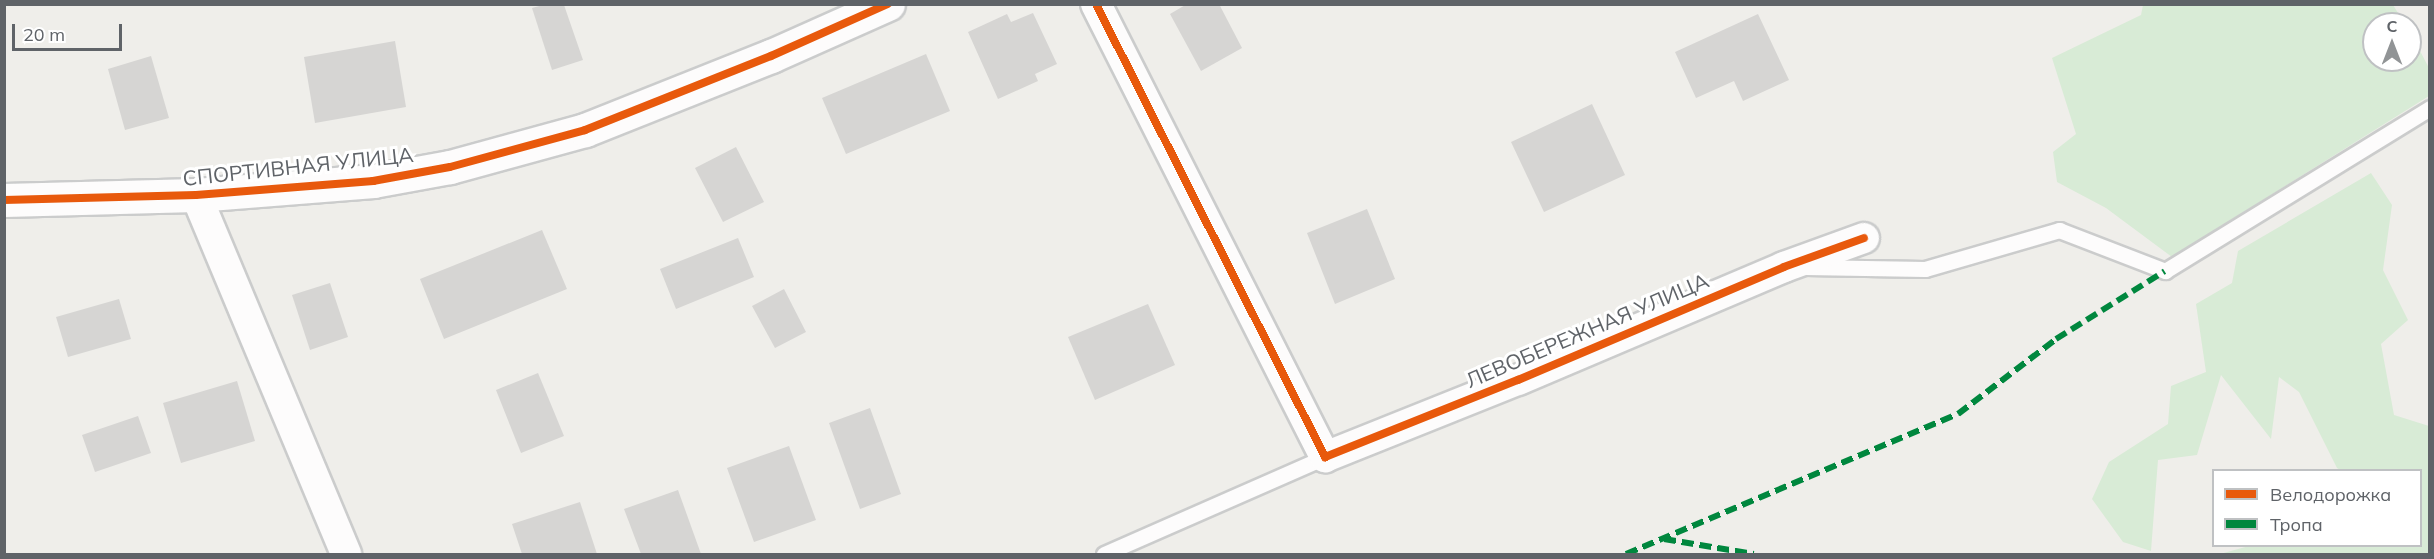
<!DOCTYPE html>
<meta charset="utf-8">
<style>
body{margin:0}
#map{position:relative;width:2434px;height:559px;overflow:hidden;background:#efeeea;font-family:Mulish,sans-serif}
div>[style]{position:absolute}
.green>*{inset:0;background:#d8ebd6}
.building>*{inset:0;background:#d6d5d3}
.roads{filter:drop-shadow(2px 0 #cbcccc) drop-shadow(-2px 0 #cbcccc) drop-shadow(0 2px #cbcccc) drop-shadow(0 -2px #cbcccc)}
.lane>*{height:15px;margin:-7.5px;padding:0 7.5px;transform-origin:7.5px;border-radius:7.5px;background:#fdfcfc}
.street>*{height:30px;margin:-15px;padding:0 15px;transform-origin:15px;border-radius:15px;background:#fdfcfc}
.secondary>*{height:33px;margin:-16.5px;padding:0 16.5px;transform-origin:16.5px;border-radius:16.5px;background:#fdfcfc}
.quiet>*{height:6px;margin-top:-3px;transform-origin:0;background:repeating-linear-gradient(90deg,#00873e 0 12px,transparent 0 18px)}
.cycleway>*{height:8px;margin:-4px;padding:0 4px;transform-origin:4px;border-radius:4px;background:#e8590c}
span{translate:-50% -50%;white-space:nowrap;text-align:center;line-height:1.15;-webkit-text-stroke:6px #fff;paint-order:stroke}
.street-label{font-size:21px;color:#5f6368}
.frame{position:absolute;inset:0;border:6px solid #5f6368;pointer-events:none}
.legend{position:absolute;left:2212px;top:469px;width:210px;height:78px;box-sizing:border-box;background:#fff;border:2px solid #bfc1c3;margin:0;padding:8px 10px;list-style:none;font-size:18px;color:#5f6368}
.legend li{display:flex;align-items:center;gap:12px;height:30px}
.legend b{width:30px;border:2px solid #bfc1c3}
.north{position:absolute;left:2362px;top:12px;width:60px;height:60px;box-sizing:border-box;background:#fff;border:2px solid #bfc1c3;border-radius:50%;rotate:0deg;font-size:16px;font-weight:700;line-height:24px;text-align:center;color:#5f6368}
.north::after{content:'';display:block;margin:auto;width:21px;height:27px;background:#919496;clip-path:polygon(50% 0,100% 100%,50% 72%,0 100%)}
.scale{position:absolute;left:12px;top:24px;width:110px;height:27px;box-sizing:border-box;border:3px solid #5f6368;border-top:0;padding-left:8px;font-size:18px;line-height:21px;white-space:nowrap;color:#5f6368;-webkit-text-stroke:4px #fff;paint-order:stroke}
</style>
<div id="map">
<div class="green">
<i style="clip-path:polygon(2143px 5px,2393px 5px,2405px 24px,2374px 24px,2374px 60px,2410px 60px,2410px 32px,2429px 68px,2429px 96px,2172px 257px,2106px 208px,2057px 182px,2053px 152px,2076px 134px,2052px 58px,2141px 15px)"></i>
<i style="clip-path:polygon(2371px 173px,2392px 205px,2383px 270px,2408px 320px,2381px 344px,2394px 415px,2429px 426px,2429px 554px,2220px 554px,2249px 546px,2420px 546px,2420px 470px,2340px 470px,2337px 468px,2299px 392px,2279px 377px,2271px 439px,2221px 375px,2197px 455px,2158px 460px,2151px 551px,2123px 542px,2092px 499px,2109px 462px,2168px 424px,2171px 386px,2206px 372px,2196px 304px,2232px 283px,2238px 251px)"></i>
</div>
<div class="building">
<i style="clip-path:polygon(1187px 4px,1219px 4px,1242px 48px,1201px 71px,1170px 14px)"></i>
<i style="clip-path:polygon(543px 5px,564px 5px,583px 60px,552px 70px,532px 8px)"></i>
<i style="clip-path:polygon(1033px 13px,1057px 64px,1035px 74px,1038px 81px,998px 99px,968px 32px,1007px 14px,1011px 22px)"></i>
<i style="clip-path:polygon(1758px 14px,1789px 80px,1743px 101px,1734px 81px,1696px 98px,1675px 52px)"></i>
<i style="clip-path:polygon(395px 41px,406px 107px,315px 123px,304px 57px)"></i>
<i style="clip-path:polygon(926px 54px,950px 111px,846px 154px,822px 98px)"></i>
<i style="clip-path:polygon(151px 56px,169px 118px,125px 130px,108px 69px)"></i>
<i style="clip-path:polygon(1592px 104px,1625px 175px,1544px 212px,1511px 142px)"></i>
<i style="clip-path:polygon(736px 147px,764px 202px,723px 222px,695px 168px)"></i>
<i style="clip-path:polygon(1367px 209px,1395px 279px,1335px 304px,1307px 233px)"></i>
<i style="clip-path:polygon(542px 230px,567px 289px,444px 339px,420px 279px)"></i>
<i style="clip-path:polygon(738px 238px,754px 277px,676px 309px,660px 269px)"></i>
<i style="clip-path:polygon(330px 283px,348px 337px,310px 350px,292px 295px)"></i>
<i style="clip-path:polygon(784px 289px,806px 332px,775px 348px,752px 306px)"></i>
<i style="clip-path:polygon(119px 299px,131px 339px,68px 357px,56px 317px)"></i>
<i style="clip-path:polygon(1148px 304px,1175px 365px,1095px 400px,1068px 337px)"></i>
<i style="clip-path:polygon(538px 373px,564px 436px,521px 453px,496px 390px)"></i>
<i style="clip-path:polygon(237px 381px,255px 441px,181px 463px,163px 403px)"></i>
<i style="clip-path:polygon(870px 408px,901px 494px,860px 509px,829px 423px)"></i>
<i style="clip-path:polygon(138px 416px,151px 453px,95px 472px,82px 435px)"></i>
<i style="clip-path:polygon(789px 446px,816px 520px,754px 542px,727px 468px)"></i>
<i style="clip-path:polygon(678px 490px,701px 554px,641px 554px,624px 509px)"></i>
<i style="clip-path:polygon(580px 502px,597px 554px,522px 554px,512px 524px)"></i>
</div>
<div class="roads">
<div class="lane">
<i style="left:1805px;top:267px;width:120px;rotate:1deg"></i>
<i style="left:1925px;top:269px;width:140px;rotate:-16.2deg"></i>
<i style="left:2059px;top:230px;width:114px;rotate:21.1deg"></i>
<i style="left:2165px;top:271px;width:311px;rotate:-31.6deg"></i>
<i style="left:1104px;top:554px;width:241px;rotate:-23.7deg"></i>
</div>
<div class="street">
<i style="left:1096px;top:4px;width:508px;rotate:63.18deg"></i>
<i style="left:1325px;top:457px;width:208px;rotate:-21.8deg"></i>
<i style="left:1518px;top:380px;width:289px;rotate:-23deg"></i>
<i style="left:1784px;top:267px;width:85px;rotate:-19.9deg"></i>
<i style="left:196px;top:195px;width:389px;rotate:67.3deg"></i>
</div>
<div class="secondary">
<i style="left:4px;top:200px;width:192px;rotate:-1.5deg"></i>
<i style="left:196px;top:195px;width:178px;rotate:-4.5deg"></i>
<i style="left:373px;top:181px;width:78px;rotate:-10.3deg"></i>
<i style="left:450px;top:167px;width:140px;rotate:-15.3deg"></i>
<i style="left:585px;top:130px;width:200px;rotate:-21.7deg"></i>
<i style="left:771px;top:56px;width:128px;rotate:-24deg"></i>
</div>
</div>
<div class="quiet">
<i style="left:1664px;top:539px;width:91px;rotate:9.5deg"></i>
<i style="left:1626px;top:554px;width:360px;rotate:-22.9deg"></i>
<i style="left:1958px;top:414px;width:123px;rotate:-37.4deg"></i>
<i style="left:2056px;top:339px;width:128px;rotate:-32deg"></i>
</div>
<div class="cycleway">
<i style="left:1096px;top:4px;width:508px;rotate:63.18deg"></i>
<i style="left:1325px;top:457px;width:208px;rotate:-21.8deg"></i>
<i style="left:1518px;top:380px;width:289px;rotate:-23deg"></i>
<i style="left:1784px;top:267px;width:85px;rotate:-19.9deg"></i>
<i style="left:4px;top:200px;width:192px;rotate:-1.5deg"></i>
<i style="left:196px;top:195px;width:178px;rotate:-4.5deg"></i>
<i style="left:373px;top:181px;width:78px;rotate:-10.3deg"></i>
<i style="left:450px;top:167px;width:140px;rotate:-15.3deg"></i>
<i style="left:585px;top:130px;width:200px;rotate:-21.7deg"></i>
<i style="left:771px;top:56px;width:128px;rotate:-24deg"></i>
</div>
<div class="street-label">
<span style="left:298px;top:166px;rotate:-6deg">СПОРТИВНАЯ УЛИЦА</span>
<span style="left:1587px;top:330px;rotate:-23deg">ЛЕВОБЕРЕЖНАЯ УЛИЦА</span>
</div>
<div class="frame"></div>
<ul class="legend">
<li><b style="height:8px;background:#e8590c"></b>Велодорожка</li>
<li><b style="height:8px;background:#00873e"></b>Тропа</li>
</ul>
<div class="north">С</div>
<div class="scale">20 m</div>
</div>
